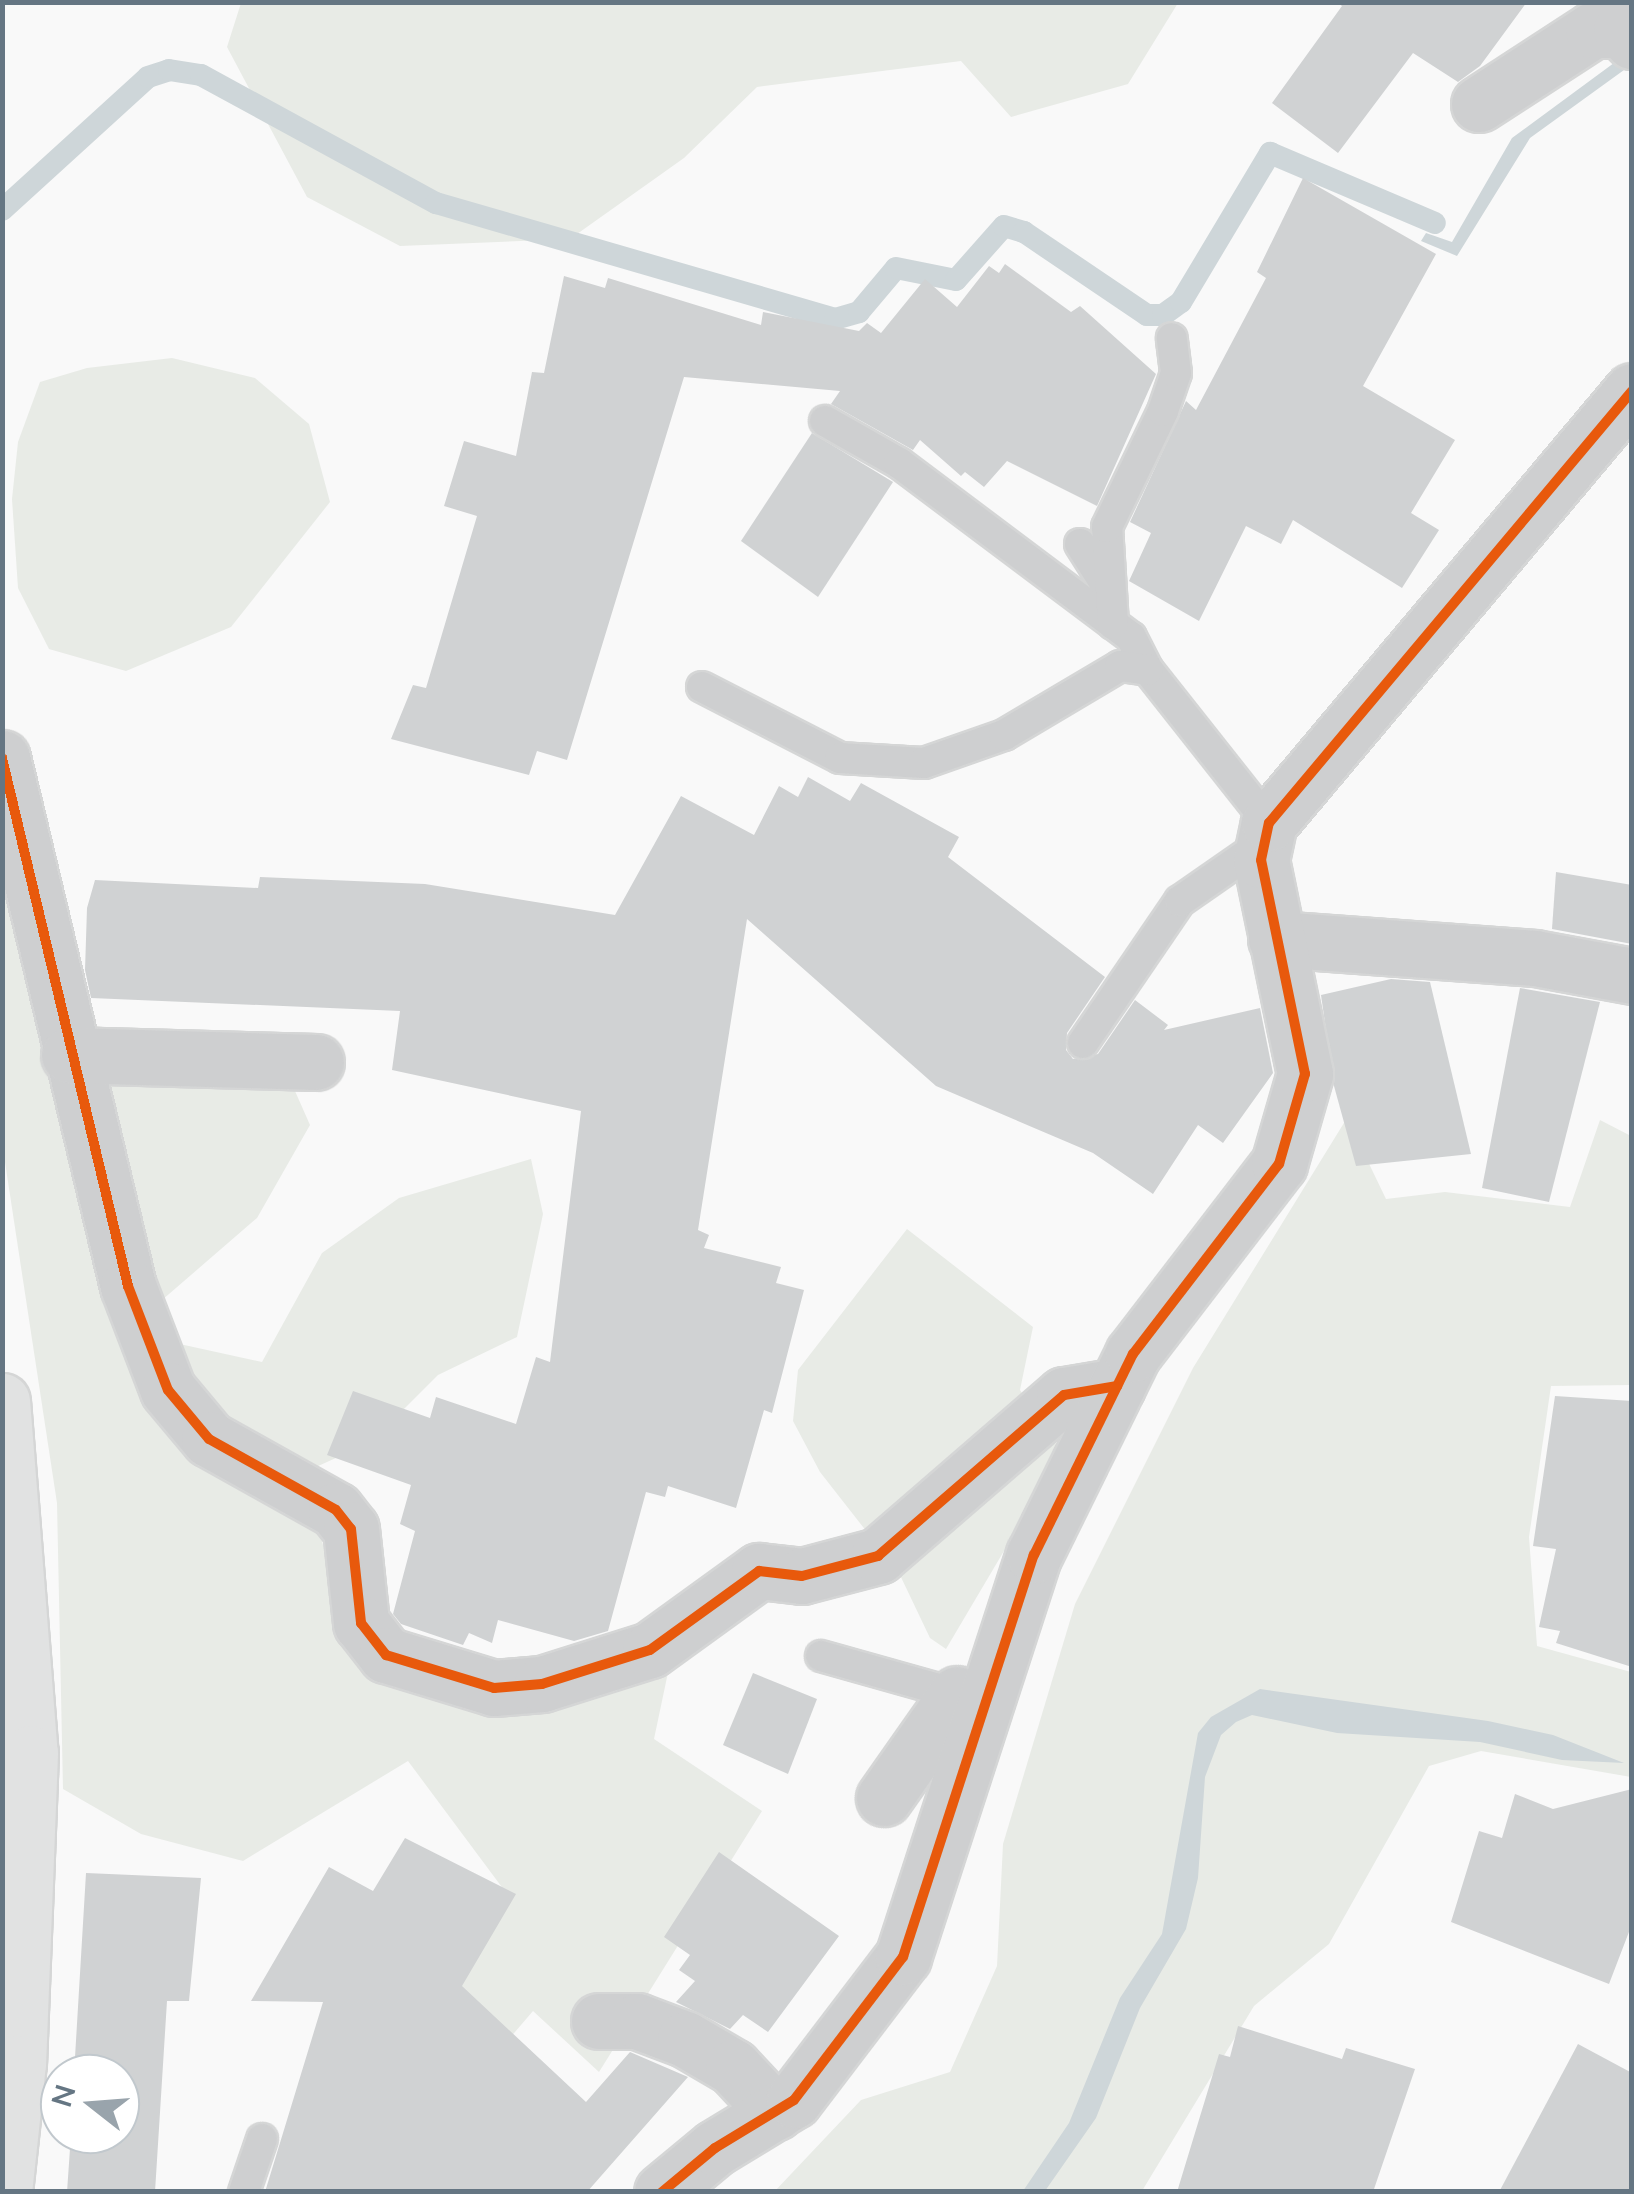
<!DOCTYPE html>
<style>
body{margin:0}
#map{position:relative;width:1634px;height:2194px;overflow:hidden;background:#f9f9f9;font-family:Mulish,sans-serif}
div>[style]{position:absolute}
.green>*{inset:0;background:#e8ebe6}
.water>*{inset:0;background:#ced6d9}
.stream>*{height:22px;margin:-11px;padding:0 11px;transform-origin:11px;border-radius:11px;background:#ced6d9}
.building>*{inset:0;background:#d0d2d3}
.roads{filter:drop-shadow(2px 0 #d5d6d6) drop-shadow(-2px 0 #d5d6d6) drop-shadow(0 2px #d5d6d6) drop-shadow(0 -2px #d5d6d6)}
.lane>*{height:30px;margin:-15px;padding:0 15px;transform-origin:15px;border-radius:15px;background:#cecfd0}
.street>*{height:55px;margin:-27.5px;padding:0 27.5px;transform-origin:27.5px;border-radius:27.5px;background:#cecfd0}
.highway>*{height:55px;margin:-27.5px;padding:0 27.5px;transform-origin:27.5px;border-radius:27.5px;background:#e1e2e2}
.cycleway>*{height:10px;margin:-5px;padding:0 5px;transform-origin:5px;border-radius:5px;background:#e8590c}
span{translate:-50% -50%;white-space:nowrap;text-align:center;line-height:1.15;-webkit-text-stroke:10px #fff;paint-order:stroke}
.frame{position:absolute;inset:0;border:5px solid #657683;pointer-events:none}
.north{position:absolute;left:40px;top:2054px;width:100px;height:100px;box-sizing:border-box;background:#fff;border:2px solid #c1c8cd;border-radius:50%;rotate:287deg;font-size:28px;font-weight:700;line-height:40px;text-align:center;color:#657683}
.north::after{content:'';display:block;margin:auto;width:35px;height:45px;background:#99a4ac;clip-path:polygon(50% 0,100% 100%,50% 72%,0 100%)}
</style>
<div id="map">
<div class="green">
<i style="clip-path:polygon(241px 3px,241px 2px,1178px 3px,1128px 84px,1011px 117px,961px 61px,757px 87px,684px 158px,570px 239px,400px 246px,307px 197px,227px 47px)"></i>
<i style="clip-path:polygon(172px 358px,255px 378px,309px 424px,330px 502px,231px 627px,126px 671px,49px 649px,18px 588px,12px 499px,18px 442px,40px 382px,87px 368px)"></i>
<i style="clip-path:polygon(2px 835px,94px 1026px,276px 1048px,310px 1125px,257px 1218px,125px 1332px,262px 1362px,322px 1253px,399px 1198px,531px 1159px,543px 1214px,517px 1337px,438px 1375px,371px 1442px,261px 1492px,316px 1517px,336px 1597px,404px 1682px,670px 1663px,654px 1739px,762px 1811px,599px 2072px,533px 2011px,479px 2074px,417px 2030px,507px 1894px,408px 1761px,243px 1861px,141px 1834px,63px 1789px,57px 1503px,3px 1149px)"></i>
<i style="clip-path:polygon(1347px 1118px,1386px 1199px,1445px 1192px,1570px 1207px,1600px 1120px,1631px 1136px,1631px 1385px,1551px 1386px,1529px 1537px,1537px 1646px,1631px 1672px,1631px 1777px,1481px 1751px,1429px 1766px,1329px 1944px,1254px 2006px,1142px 2191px,774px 2192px,861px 2100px,950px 2072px,997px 1966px,1003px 1844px,1075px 1604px,1193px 1368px)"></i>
<i style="clip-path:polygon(907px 1229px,1033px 1327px,1020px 1390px,1062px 1453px,946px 1649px,930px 1638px,899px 1573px,820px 1472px,793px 1421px,798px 1370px)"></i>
</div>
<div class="water">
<i style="clip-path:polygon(1618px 60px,1624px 70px,1530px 138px,1457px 256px,1421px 241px,1426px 233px,1452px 242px,1512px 138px)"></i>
<i style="clip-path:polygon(1260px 1689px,1488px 1721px,1553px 1735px,1624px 1763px,1562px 1760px,1480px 1742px,1337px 1733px,1252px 1715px,1236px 1722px,1221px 1735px,1205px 1777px,1198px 1878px,1186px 1929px,1140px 2008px,1096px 2118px,1045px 2191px,1023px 2191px,1069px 2123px,1120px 1998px,1162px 1934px,1198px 1733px,1211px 1717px)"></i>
</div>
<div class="stream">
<i style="left:2px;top:210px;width:197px;rotate:-42.3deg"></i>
<i style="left:148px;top:77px;width:22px;rotate:-18deg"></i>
<i style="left:169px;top:70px;width:32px;rotate:9deg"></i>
<i style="left:201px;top:75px;width:268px;rotate:28.6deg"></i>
<i style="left:436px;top:203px;width:416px;rotate:16.2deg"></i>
<i style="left:835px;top:319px;width:25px;rotate:-16deg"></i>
<i style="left:859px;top:312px;width:57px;rotate:-49.9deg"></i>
<i style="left:896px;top:268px;width:61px;rotate:11.3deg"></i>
<i style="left:956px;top:280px;width:72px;rotate:-48.4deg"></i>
<i style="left:1004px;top:226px;width:21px;rotate:17deg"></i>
<i style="left:1024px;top:232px;width:148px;rotate:34deg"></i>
<i style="left:1147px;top:315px;width:16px"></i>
<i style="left:1163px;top:315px;width:22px;rotate:-36deg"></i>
<i style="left:1181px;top:302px;width:174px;rotate:-59.1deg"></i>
<i style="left:1270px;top:153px;width:179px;rotate:23deg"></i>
</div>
<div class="building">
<i style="clip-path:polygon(1337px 2px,1527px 2px,1480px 66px,1458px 82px,1413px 53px,1338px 153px,1272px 103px,1342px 6px)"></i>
<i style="clip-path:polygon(1303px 178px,1436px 254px,1363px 386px,1455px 440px,1411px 513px,1439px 530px,1402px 588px,1293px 520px,1281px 544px,1246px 526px,1199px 621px,1129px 581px,1151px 533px,1130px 522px,1186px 401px,1196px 410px,1266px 278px,1257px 272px)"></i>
<i style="clip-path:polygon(1005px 264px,1071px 312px,1080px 306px,1156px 374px,1097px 506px,1007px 461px,984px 487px,965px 472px,961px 476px,920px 440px,913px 450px,831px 404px,840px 391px,684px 377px,567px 760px,537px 751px,529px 775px,391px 739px,413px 685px,426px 688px,477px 516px,444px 506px,464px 441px,516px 456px,532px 372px,544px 373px,564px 276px,605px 288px,608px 278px,761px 325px,763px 312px,859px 331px,867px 323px,881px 333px,925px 279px,957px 307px,989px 266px,999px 273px)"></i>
<i style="clip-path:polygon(812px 433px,893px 482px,818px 597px,741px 541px)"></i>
<i style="clip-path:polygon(808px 777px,850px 801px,861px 783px,959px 837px,948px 857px,1105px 977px,1067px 1033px,1066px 1050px,1073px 1059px,1098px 1054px,1135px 1000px,1168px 1025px,1164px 1030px,1260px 1008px,1273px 1073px,1223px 1143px,1198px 1125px,1153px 1194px,1093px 1153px,936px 1086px,747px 919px,698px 1230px,709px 1235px,704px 1248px,781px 1267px,776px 1283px,804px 1290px,772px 1413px,764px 1410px,736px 1508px,668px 1486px,665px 1497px,646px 1492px,608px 1631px,574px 1641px,498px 1620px,492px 1643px,469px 1633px,463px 1645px,401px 1624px,393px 1614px,415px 1531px,400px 1524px,411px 1485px,327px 1455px,353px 1391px,430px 1418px,436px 1397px,516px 1424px,536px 1357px,550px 1362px,581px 1111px,392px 1070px,400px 1011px,91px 998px,85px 970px,87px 908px,95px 880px,258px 888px,260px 877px,425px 884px,615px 915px,681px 796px,754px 835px,779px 786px,798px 797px)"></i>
<i style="clip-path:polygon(1556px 872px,1632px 885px,1632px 944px,1552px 929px)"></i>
<i style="clip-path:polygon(1391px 979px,1430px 982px,1471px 1154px,1356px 1166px,1334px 1086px,1321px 995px)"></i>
<i style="clip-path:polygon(1520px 988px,1600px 1002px,1549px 1202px,1482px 1188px)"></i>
<i style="clip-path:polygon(1555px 1396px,1632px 1401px,1632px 1667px,1556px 1643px,1560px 1631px,1539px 1627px,1556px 1549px,1533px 1546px)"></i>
<i style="clip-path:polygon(753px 1673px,817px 1699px,788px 1774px,723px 1745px)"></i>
<i style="clip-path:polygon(1632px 1789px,1632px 1924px,1609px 1984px,1451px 1922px,1479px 1831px,1502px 1838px,1515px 1794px,1553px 1809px)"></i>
<i style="clip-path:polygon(405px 1838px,516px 1894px,462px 1986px,586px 2102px,630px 2052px,688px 2077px,587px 2192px,265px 2192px,323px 2002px,251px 2001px,329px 1867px,373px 1891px)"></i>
<i style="clip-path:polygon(719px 1852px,839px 1936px,768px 2032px,743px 2015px,730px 2029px,676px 2002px,695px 1981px,679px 1970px,690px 1955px,664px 1937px)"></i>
<i style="clip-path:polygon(86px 1873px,201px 1878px,189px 2001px,167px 2001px,155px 2192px,67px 2192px,71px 2134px,120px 2134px,120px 2074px,74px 2074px)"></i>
<i style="clip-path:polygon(1238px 2026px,1342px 2059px,1346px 2048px,1415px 2069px,1373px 2192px,1177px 2192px,1219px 2054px,1230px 2057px)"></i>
<i style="clip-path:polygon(1578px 2044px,1632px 2073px,1632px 2192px,1499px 2192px)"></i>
</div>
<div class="roads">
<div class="lane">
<i style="left:825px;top:421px;width:85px;rotate:29.6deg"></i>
<i style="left:899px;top:463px;width:290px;rotate:36.9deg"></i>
<i style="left:1131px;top:637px;width:37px;rotate:63deg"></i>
<i style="left:1148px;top:670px;width:195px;rotate:51.7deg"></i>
<i style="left:1080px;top:544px;width:52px;rotate:57.5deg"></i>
<i style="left:1113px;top:624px;width:97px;rotate:-93.5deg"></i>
<i style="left:1107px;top:527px;width:129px;rotate:-64.2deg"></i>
<i style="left:1163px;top:411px;width:40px;rotate:-71.1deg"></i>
<i style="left:1176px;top:373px;width:35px;rotate:-97deg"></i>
<i style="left:702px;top:687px;width:155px;rotate:27.2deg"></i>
<i style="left:840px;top:758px;width:84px;rotate:3.4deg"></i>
<i style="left:924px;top:763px;width:85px;rotate:-19.3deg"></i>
<i style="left:1004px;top:735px;width:135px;rotate:-30.7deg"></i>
<i style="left:1120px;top:666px;width:28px;rotate:8deg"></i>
<i style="left:1083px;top:1043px;width:172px;rotate:-55.7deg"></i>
<i style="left:1180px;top:901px;width:103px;rotate:-34.8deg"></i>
<i style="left:821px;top:1656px;width:152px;rotate:15.7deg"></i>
<i style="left:244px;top:2192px;width:56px;rotate:-71.2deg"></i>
</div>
<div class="street">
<i style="left:1479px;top:104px;width:136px;rotate:-33deg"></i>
<i style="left:1593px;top:30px;width:28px"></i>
<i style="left:1621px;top:30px;width:16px;rotate:45deg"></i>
<i style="left:2px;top:758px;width:543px;rotate:76.58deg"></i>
<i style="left:128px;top:1286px;width:111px;rotate:69deg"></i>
<i style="left:168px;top:1390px;width:64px;rotate:50.1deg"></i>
<i style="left:209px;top:1439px;width:145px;rotate:29.2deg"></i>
<i style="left:336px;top:1510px;width:24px;rotate:52deg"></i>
<i style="left:351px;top:1529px;width:95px;rotate:83.9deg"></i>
<i style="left:361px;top:1623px;width:41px;rotate:52deg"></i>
<i style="left:386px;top:1655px;width:113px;rotate:17deg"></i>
<i style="left:494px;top:1688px;width:48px;rotate:-4.8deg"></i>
<i style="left:542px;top:1684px;width:113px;rotate:-17.5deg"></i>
<i style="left:650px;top:1650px;width:135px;rotate:-35.9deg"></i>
<i style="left:759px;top:1571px;width:43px;rotate:6.6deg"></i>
<i style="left:802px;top:1576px;width:79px;rotate:-14.7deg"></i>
<i style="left:878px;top:1556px;width:246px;rotate:-40.9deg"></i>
<i style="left:1064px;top:1395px;width:54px;rotate:-9.6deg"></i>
<i style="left:1276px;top:939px;width:260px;rotate:4.2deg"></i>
<i style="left:1535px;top:958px;width:99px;rotate:10.5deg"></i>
<i style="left:69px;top:1055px;width:247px;rotate:1.6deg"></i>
<i style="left:884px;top:1798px;width:127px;rotate:-54.9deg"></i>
<i style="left:599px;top:2021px;width:38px"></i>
<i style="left:637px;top:2021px;width:51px;rotate:20.6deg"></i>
<i style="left:685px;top:2039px;width:56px;rotate:30.3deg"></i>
<i style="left:733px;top:2067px;width:62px;rotate:47deg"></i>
<i style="left:662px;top:2192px;width:69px;rotate:-39.7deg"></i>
<i style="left:715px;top:2148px;width:92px;rotate:-31.3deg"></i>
<i style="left:794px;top:2100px;width:180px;rotate:-52.7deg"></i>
<i style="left:903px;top:1957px;width:423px;rotate:-72deg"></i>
<i style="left:1034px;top:1555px;width:224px;rotate:-63.8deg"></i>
<i style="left:1133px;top:1354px;width:240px;rotate:-52.5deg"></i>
<i style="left:1279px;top:1164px;width:94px;rotate:-73.9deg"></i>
<i style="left:1305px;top:1074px;width:218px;rotate:-101.6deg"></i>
<i style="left:1261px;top:860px;width:38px;rotate:-78deg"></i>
<i style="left:1269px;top:823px;width:564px;rotate:-49.96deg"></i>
</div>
<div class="highway">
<i style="left:2px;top:1401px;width:353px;rotate:85.5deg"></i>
<i style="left:30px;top:1753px;width:310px;rotate:92.2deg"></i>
<i style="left:18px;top:2063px;width:130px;rotate:96.2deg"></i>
</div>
</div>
<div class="cycleway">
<i style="left:2px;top:758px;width:543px;rotate:76.58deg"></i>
<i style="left:128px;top:1286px;width:111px;rotate:69deg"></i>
<i style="left:168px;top:1390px;width:64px;rotate:50.1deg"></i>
<i style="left:209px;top:1439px;width:145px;rotate:29.2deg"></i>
<i style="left:336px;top:1510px;width:24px;rotate:52deg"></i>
<i style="left:351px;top:1529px;width:95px;rotate:83.9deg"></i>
<i style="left:361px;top:1623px;width:41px;rotate:52deg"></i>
<i style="left:386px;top:1655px;width:113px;rotate:17deg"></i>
<i style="left:494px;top:1688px;width:48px;rotate:-4.8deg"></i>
<i style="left:542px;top:1684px;width:113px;rotate:-17.5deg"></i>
<i style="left:650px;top:1650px;width:135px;rotate:-35.9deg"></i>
<i style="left:759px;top:1571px;width:43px;rotate:6.6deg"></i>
<i style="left:802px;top:1576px;width:79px;rotate:-14.7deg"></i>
<i style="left:878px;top:1556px;width:246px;rotate:-40.9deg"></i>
<i style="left:1064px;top:1395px;width:54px;rotate:-9.6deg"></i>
<i style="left:662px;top:2192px;width:69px;rotate:-39.7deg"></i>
<i style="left:715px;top:2148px;width:92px;rotate:-31.3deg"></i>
<i style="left:794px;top:2100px;width:180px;rotate:-52.7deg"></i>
<i style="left:903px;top:1957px;width:423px;rotate:-72deg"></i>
<i style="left:1034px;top:1555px;width:224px;rotate:-63.8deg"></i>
<i style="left:1133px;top:1354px;width:240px;rotate:-52.5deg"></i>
<i style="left:1279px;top:1164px;width:94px;rotate:-73.9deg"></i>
<i style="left:1305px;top:1074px;width:218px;rotate:-101.6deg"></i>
<i style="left:1261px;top:860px;width:38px;rotate:-78deg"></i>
<i style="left:1269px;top:823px;width:564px;rotate:-49.96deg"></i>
</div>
<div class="frame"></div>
<div class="north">N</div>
</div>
